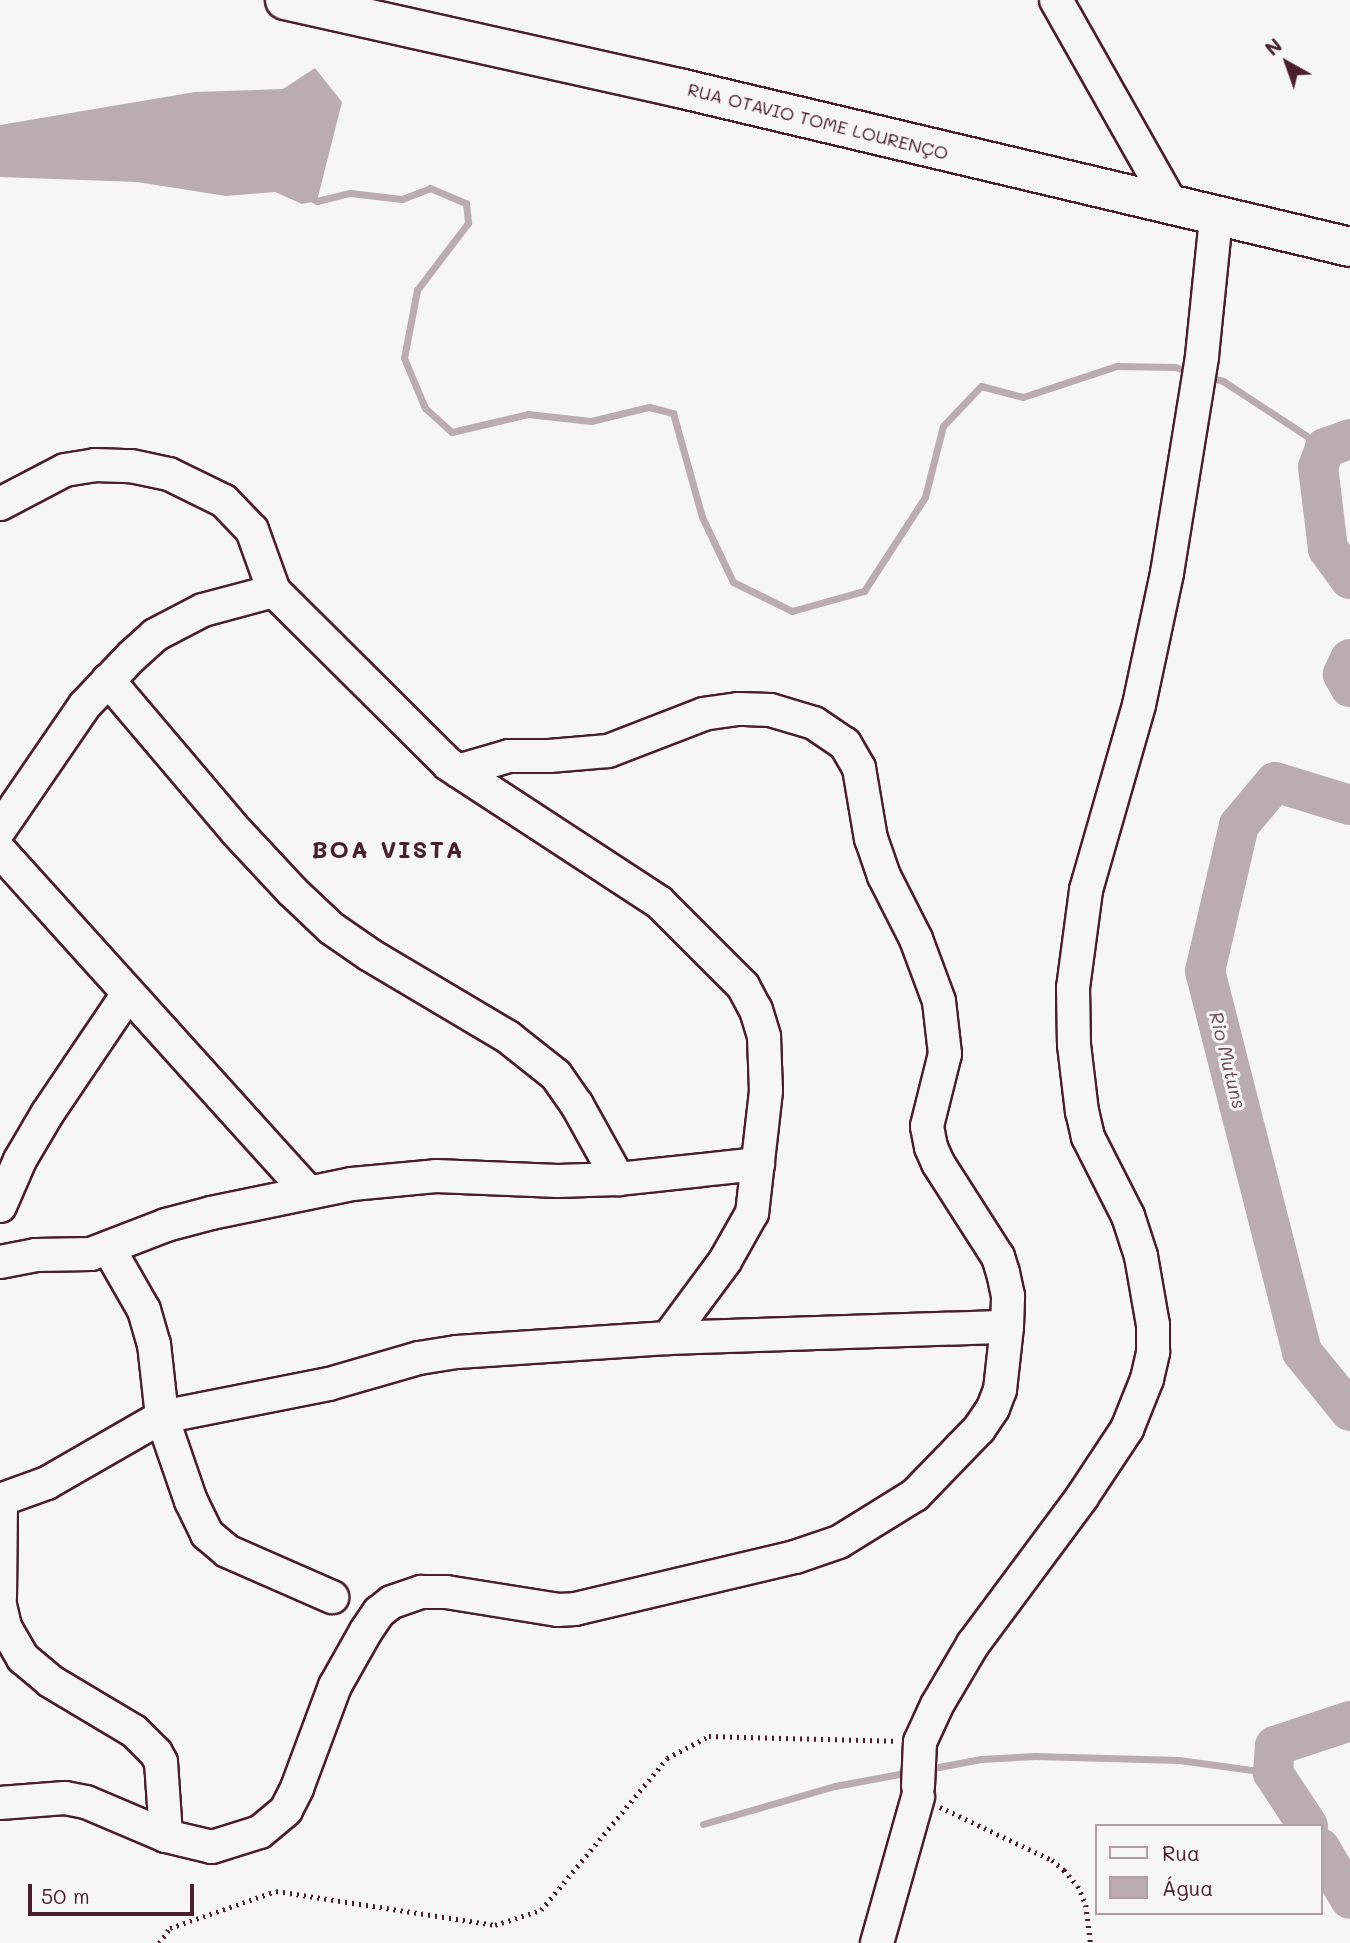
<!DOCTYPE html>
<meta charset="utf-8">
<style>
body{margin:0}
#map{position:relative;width:1350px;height:1943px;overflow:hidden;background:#f6f6f2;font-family:Mali,sans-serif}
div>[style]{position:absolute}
.water>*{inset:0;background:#bbadae}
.stream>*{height:7px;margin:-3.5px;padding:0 3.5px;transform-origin:3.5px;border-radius:3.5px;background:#bbadae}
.river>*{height:40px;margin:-20px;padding:0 20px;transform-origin:20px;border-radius:20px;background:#bbadae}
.path>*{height:4.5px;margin-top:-2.25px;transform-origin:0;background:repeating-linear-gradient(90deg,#4a1f2b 0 2px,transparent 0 7px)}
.roads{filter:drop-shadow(2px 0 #4a1f2b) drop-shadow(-2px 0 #4a1f2b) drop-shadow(0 2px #4a1f2b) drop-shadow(0 -2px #4a1f2b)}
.minor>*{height:32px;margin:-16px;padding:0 16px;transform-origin:16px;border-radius:16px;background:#f6f6f2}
.major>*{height:38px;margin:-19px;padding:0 19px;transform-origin:19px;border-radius:19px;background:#f6f6f2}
span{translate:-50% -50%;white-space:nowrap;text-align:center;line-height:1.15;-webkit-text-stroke:6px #f6f6f2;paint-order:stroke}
.street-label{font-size:18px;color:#4a1f2b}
.water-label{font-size:19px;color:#6c4a52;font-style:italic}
.district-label{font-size:24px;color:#4a1f2b;font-weight:700;letter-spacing:2px}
.legend{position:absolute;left:1095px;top:1824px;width:228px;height:91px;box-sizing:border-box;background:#f6f6f2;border:2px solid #b1a0a2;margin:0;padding:9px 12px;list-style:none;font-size:21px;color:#4a1f2b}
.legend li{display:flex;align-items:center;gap:14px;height:35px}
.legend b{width:35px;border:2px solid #b1a0a2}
.north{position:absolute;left:1252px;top:28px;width:70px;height:70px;-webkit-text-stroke:5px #f6f6f2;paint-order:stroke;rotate:320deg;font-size:19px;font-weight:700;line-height:28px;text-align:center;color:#4a1f2b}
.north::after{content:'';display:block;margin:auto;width:24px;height:32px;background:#4a1f2b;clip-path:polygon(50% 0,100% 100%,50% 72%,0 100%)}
.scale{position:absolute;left:28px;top:1884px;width:166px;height:32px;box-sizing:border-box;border:4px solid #4a1f2b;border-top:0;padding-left:9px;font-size:21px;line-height:24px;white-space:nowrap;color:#4a1f2b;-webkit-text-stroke:5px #f6f6f2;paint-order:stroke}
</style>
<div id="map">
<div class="water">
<i style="clip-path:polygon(315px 68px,342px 102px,317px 201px,302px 204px,275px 192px,226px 196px,137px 182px,0 177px,0 125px,195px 92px,283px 89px)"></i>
</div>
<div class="stream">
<i style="left:309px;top:197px;width:9px;rotate:27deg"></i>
<i style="left:317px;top:201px;width:34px;rotate:-14deg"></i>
<i style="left:350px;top:193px;width:52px;rotate:6.6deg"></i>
<i style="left:402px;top:199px;width:30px;rotate:-21deg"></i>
<i style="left:430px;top:188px;width:39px;rotate:23deg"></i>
<i style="left:466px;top:203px;width:20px;rotate:84deg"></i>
<i style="left:468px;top:223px;width:84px;rotate:127.3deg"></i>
<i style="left:417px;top:290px;width:69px;rotate:100.8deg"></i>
<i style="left:404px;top:358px;width:54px;rotate:67.2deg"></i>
<i style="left:425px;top:408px;width:36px;rotate:42deg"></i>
<i style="left:452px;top:432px;width:78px;rotate:-13.3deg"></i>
<i style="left:528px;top:414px;width:63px;rotate:6.3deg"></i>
<i style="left:591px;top:421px;width:60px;rotate:-13.6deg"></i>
<i style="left:649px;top:407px;width:25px;rotate:14deg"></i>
<i style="left:673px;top:413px;width:108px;rotate:74.4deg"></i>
<i style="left:702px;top:517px;width:72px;rotate:64.5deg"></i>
<i style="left:733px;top:582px;width:66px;rotate:26.2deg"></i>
<i style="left:792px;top:611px;width:75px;rotate:-15.5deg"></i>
<i style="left:864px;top:591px;width:112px;rotate:-57deg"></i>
<i style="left:925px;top:497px;width:73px;rotate:-75.8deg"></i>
<i style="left:943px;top:426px;width:55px;rotate:-46.5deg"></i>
<i style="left:981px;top:386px;width:43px;rotate:14.7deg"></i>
<i style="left:1023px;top:397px;width:99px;rotate:-18.3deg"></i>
<i style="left:1117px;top:366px;width:58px;rotate:1deg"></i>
<i style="left:1175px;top:367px;width:19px;rotate:18deg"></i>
<i style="left:1208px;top:377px;width:16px;rotate:15deg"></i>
<i style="left:1223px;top:381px;width:122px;rotate:33.3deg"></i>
<i style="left:928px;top:1769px;width:54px;rotate:-10.7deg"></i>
<i style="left:981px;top:1759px;width:54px;rotate:-3.2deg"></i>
<i style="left:1035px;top:1756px;width:144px;rotate:1.6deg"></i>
<i style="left:1179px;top:1760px;width:95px;rotate:7.9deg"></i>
<i style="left:703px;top:1824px;width:137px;rotate:-16.1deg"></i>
<i style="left:835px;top:1786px;width:76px;rotate:-10.6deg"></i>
</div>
<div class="river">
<i style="left:1350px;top:439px;width:27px;rotate:160deg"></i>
<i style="left:1325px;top:448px;width:20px;rotate:110deg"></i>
<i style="left:1318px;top:467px;width:83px;rotate:83deg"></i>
<i style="left:1328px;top:549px;width:37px;rotate:54deg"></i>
<i style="left:1350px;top:659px;width:17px;rotate:115deg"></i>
<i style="left:1343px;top:674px;width:15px;rotate:62deg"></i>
<i style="left:1350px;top:805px;width:78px;rotate:-163deg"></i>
<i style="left:1275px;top:782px;width:56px;rotate:129.9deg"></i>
<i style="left:1239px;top:825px;width:150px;rotate:103.1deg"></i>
<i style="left:1205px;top:971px;width:393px;rotate:75.7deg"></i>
<i style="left:1302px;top:1352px;width:76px;rotate:50.9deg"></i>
<i style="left:1308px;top:1826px;width:64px;rotate:-123.4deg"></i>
<i style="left:1273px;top:1773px;width:27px;rotate:-86deg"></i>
<i style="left:1275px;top:1746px;width:79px;rotate:-18.4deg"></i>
<i style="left:1320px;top:1848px;width:59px;rotate:59.5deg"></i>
</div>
<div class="path">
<i style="left:940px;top:1807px;width:124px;rotate:25.3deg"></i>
<i style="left:1052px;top:1860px;width:16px;rotate:40deg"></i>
<i style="left:1064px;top:1870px;width:21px;rotate:49deg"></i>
<i style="left:1078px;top:1886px;width:21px;rotate:67deg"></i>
<i style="left:1086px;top:1905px;width:38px;rotate:83deg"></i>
<i style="left:159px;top:1943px;width:19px;rotate:-54deg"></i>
<i style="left:170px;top:1928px;width:112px;rotate:-19.2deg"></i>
<i style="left:276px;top:1891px;width:222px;rotate:8.8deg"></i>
<i style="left:495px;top:1925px;width:48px;rotate:-18.1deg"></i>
<i style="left:541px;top:1910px;width:197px;rotate:-50.3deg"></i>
<i style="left:667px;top:1758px;width:47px;rotate:-27.6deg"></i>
<i style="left:709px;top:1736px;width:185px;rotate:1.5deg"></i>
</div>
<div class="roads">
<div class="minor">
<i style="left:1056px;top:0;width:238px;rotate:60.5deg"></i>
<i style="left:0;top:504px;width:73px;rotate:-27.6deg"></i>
<i style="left:65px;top:470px;width:30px;rotate:-9deg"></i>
<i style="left:95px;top:465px;width:36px;rotate:2deg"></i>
<i style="left:131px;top:466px;width:39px;rotate:12deg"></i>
<i style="left:169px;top:474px;width:61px;rotate:26.1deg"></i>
<i style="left:224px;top:501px;width:40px;rotate:46deg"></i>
<i style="left:252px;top:530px;width:65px;rotate:70.2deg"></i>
<i style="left:274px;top:591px;width:245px;rotate:44.8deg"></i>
<i style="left:448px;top:764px;width:252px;rotate:33.2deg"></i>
<i style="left:659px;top:902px;width:119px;rotate:45deg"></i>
<i style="left:743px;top:986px;width:27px;rotate:62deg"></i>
<i style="left:756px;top:1010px;width:28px;rotate:73deg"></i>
<i style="left:764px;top:1037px;width:54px;rotate:87.9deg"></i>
<i style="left:766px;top:1091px;width:123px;rotate:96.5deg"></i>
<i style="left:752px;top:1213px;width:55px;rotate:119.4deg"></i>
<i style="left:725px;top:1261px;width:96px;rotate:126.5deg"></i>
<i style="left:108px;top:680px;width:199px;rotate:49.7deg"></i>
<i style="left:237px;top:832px;width:81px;rotate:47deg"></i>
<i style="left:292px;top:891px;width:54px;rotate:43.5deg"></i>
<i style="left:331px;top:928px;width:47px;rotate:34.7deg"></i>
<i style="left:370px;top:955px;width:161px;rotate:30.7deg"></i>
<i style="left:508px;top:1037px;width:61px;rotate:38.4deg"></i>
<i style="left:556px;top:1075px;width:37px;rotate:55deg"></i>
<i style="left:577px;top:1105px;width:85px;rotate:61deg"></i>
<i style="left:0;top:829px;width:150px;rotate:-55.6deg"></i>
<i style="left:85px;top:705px;width:68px;rotate:-46.2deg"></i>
<i style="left:132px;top:656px;width:31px;rotate:-42deg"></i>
<i style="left:155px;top:635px;width:54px;rotate:-27.5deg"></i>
<i style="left:203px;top:610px;width:73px;rotate:-15deg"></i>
<i style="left:0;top:851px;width:458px;rotate:47.9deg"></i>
<i style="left:0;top:1206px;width:50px;rotate:-66.5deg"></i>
<i style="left:20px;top:1160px;width:53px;rotate:-59.6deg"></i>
<i style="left:47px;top:1114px;width:145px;rotate:-56deg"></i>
<i style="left:109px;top:1249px;width:70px;rotate:60.2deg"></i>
<i style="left:144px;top:1310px;width:35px;rotate:74deg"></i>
<i style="left:154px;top:1344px;width:73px;rotate:83.7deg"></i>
<i style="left:162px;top:1417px;width:89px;rotate:71deg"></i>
<i style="left:191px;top:1501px;width:37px;rotate:64deg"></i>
<i style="left:207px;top:1534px;width:26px;rotate:40deg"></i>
<i style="left:227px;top:1551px;width:115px;rotate:23.7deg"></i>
<i style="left:0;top:1262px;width:37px;rotate:-11deg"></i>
<i style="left:36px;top:1255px;width:55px;rotate:-1deg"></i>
<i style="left:91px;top:1254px;width:80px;rotate:-21.1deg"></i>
<i style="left:166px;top:1225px;width:47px;rotate:-14.9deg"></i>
<i style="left:211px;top:1213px;width:144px;rotate:-11.6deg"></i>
<i style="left:352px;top:1184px;width:84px;rotate:-5.4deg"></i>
<i style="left:436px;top:1176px;width:122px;rotate:2.3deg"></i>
<i style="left:558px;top:1181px;width:60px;rotate:-1.9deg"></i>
<i style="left:618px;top:1179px;width:141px;rotate:-6.1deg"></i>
<i style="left:0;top:1500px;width:50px;rotate:-19.9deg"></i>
<i style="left:47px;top:1483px;width:133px;rotate:-29.9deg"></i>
<i style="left:162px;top:1417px;width:170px;rotate:-11.2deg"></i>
<i style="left:329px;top:1384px;width:94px;rotate:-16.1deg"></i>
<i style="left:419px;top:1358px;width:38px;rotate:-9deg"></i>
<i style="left:457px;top:1352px;width:211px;rotate:-3.8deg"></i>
<i style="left:668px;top:1338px;width:339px;rotate:-1.9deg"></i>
<i style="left:0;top:1598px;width:98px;rotate:-89.4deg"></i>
<i style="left:0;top:1605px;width:23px;rotate:77deg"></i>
<i style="left:5px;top:1627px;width:36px;rotate:60deg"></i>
<i style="left:23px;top:1658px;width:35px;rotate:40deg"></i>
<i style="left:50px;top:1681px;width:98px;rotate:30.8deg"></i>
<i style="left:134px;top:1731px;width:31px;rotate:45deg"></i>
<i style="left:156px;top:1753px;width:10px;rotate:61deg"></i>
<i style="left:161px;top:1762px;width:74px;rotate:86.1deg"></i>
<i style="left:918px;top:1786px;width:44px;rotate:-87.4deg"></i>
<i style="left:920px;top:1742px;width:41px;rotate:-65.3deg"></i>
<i style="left:937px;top:1705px;width:71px;rotate:-59.5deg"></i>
<i style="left:973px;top:1644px;width:183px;rotate:-53.4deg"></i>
<i style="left:1082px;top:1497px;width:82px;rotate:-56.5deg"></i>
<i style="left:1127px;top:1429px;width:54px;rotate:-68.2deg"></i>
<i style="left:1147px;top:1379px;width:28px;rotate:-77deg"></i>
<i style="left:1153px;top:1352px;width:27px;rotate:-90deg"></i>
<i style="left:1153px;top:1325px;width:70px;rotate:-99.9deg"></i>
<i style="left:1141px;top:1256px;width:42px;rotate:-108deg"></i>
<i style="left:1128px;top:1216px;width:89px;rotate:-116.9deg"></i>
<i style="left:1088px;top:1137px;width:26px;rotate:-103deg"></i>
<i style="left:1082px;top:1112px;width:67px;rotate:-96.8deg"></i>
<i style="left:1074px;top:1045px;width:57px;rotate:-91deg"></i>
<i style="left:1073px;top:988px;width:99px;rotate:-82.4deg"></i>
<i style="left:1086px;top:890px;width:192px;rotate:-74deg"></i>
<i style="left:1139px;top:705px;width:135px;rotate:-78deg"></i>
<i style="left:1167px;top:573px;width:220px;rotate:-80.8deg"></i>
<i style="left:1202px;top:356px;width:139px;rotate:-84.2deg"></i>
<i style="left:0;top:1803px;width:65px;rotate:-4.4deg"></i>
<i style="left:65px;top:1798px;width:21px;rotate:11deg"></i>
<i style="left:86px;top:1802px;width:87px;rotate:23deg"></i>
<i style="left:166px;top:1836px;width:47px;rotate:13.4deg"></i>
<i style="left:212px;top:1847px;width:50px;rotate:-17.4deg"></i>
<i style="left:260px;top:1832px;width:34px;rotate:-40deg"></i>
<i style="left:286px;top:1810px;width:25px;rotate:-63deg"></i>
<i style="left:297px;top:1788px;width:109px;rotate:-69.6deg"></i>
<i style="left:335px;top:1686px;width:63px;rotate:-60.6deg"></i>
<i style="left:366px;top:1631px;width:23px;rotate:-56deg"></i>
<i style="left:379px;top:1612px;width:16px;rotate:-38deg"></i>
<i style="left:392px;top:1602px;width:31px;rotate:-19deg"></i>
<i style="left:421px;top:1592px;width:25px"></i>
<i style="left:446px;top:1592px;width:113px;rotate:9.1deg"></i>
<i style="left:558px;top:1610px;width:17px;rotate:-3deg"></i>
<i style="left:575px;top:1609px;width:226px;rotate:-13.3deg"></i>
<i style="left:795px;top:1557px;width:46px;rotate:-18.8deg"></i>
<i style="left:839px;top:1542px;width:89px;rotate:-31.7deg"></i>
<i style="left:915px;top:1495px;width:92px;rotate:-45.9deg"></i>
<i style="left:979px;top:1429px;width:25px;rotate:-56deg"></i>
<i style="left:993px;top:1408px;width:19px;rotate:-69deg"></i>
<i style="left:1000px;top:1390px;width:63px;rotate:-83.7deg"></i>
<i style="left:1007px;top:1327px;width:31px;rotate:-88deg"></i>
<i style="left:1008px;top:1296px;width:24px;rotate:-102deg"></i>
<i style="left:1003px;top:1273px;width:17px;rotate:-107deg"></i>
<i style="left:998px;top:1257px;width:112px;rotate:-122.6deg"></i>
<i style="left:938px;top:1163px;width:17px;rotate:-114deg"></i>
<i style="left:931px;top:1147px;width:21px;rotate:-101deg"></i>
<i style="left:927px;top:1126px;width:74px;rotate:-76deg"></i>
<i style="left:945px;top:1054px;width:53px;rotate:-96.5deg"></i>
<i style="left:939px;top:1001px;width:66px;rotate:-110.4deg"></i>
<i style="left:916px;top:939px;width:71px;rotate:-116.9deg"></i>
<i style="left:884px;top:876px;width:39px;rotate:-109deg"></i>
<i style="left:871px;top:839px;width:72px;rotate:-99.6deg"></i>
<i style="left:859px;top:768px;width:28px;rotate:-120deg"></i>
<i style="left:845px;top:744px;width:37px;rotate:-146deg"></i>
<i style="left:814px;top:723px;width:46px;rotate:-163.5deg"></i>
<i style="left:770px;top:710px;width:32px;rotate:-178deg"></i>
<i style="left:738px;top:709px;width:34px;rotate:172deg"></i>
<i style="left:704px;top:714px;width:103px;rotate:158.9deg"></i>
<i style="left:608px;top:751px;width:59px;rotate:175.2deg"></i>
<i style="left:549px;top:756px;width:40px;rotate:180deg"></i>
<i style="left:509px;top:756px;width:53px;rotate:163.6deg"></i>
<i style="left:877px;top:1943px;width:152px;rotate:-74.3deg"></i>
</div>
<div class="major">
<i style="left:285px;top:0;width:404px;rotate:12.6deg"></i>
<i style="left:679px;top:88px;width:690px;rotate:13.33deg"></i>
</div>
</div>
<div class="street-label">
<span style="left:818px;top:121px;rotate:14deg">RUA OTAVIO TOME LOURENÇO</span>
</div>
<div class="water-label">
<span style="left:1228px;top:1060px;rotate:76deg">Rio Mutuns</span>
</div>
<div class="district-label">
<span style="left:388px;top:849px">BOA VISTA</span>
</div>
<ul class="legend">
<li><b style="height:9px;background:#f6f6f2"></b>Rua</li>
<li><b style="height:19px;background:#bbadae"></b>Água</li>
</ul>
<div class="north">N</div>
<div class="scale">50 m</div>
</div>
